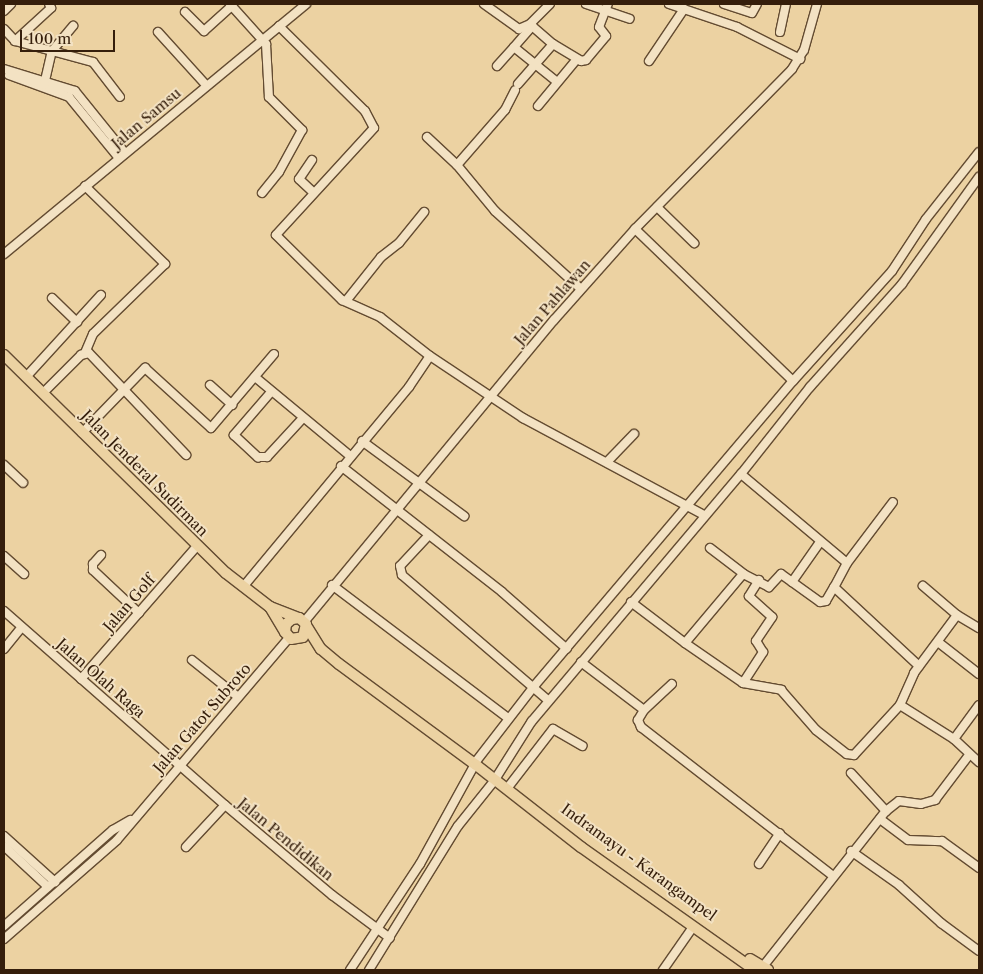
<!DOCTYPE html>
<style>
body{margin:0}
#map{position:relative;width:983px;height:974px;overflow:hidden;background:#ecd2a2;font-family:"Libre Caslon Text",serif}
div>[style]{position:absolute}
.roads{filter:drop-shadow(1px 0 #634b31) drop-shadow(-1px 0 #634b31) drop-shadow(0 1px #634b31) drop-shadow(0 -1px #634b31)}
.minor>*{height:8px;margin:-4px;padding:0 4px;transform-origin:4px;border-radius:4px;background:#f3e2c3}
.major>*{height:10px;margin:-5px;padding:0 5px;transform-origin:5px;border-radius:5px;background:#ecd2a2}
span{translate:-50% -50%;white-space:nowrap;text-align:center;line-height:1.15;-webkit-text-stroke:4px #f3e2c3;paint-order:stroke}
.street-label{font-size:15px;color:#351e0b}
.frame{position:absolute;inset:0;border:5px solid #351e0b;pointer-events:none}
.scale{position:absolute;left:20px;top:30px;width:95px;height:22px;box-sizing:border-box;border:2px solid #351e0b;border-top:0;padding-left:6px;font-size:15px;line-height:18px;white-space:nowrap;color:#351e0b;-webkit-text-stroke:4px #f3e2c3;paint-order:stroke}
</style>
<div id="map">
<div class="roads">
<div class="minor">
<i style="left:230px;top:4px;width:54px;rotate:48deg"></i>
<i style="left:266px;top:44px;width:53px;rotate:86.8deg"></i>
<i style="left:269px;top:97px;width:47px;rotate:45deg"></i>
<i style="left:302px;top:130px;width:48px;rotate:118.7deg"></i>
<i style="left:279px;top:172px;width:27px;rotate:129deg"></i>
<i style="left:484px;top:4px;width:43px;rotate:35.5deg"></i>
<i style="left:519px;top:29px;width:12px;rotate:-24deg"></i>
<i style="left:530px;top:24px;width:28px;rotate:-45deg"></i>
<i style="left:586px;top:4px;width:46px;rotate:18.8deg"></i>
<i style="left:669px;top:4px;width:72px;rotate:18.7deg"></i>
<i style="left:737px;top:27px;width:71px;rotate:26.9deg"></i>
<i style="left:724px;top:4px;width:29px;rotate:18deg"></i>
<i style="left:752px;top:13px;width:10px;rotate:-61deg"></i>
<i style="left:4px;top:11px;width:10px;rotate:-45deg"></i>
<i style="left:185px;top:12px;width:27px;rotate:45deg"></i>
<i style="left:204px;top:31px;width:38px;rotate:-42deg"></i>
<i style="left:279px;top:26px;width:121px;rotate:44.7deg"></i>
<i style="left:365px;top:111px;width:19px;rotate:62deg"></i>
<i style="left:374px;top:128px;width:145px;rotate:132.5deg"></i>
<i style="left:276px;top:235px;width:93px;rotate:44.6deg"></i>
<i style="left:342px;top:300px;width:42px;rotate:24.1deg"></i>
<i style="left:380px;top:317px;width:63px;rotate:38deg"></i>
<i style="left:4px;top:29px;width:16px;rotate:47deg"></i>
<i style="left:15px;top:41px;width:81px;rotate:15.1deg"></i>
<i style="left:93px;top:62px;width:44px;rotate:52.4deg"></i>
<i style="left:158px;top:32px;width:72px;rotate:47.8deg"></i>
<i style="left:780px;top:32px;width:29px;rotate:-78deg"></i>
<i style="left:15px;top:41px;width:49px;rotate:-42.5deg"></i>
<i style="left:51px;top:8px;width:4px;rotate:-117deg"></i>
<i style="left:649px;top:61px;width:63px;rotate:-56.1deg"></i>
<i style="left:497px;top:66px;width:25px;rotate:-48deg"></i>
<i style="left:4px;top:69px;width:74px;rotate:17.2deg"></i>
<i style="left:75px;top:91px;width:80px;rotate:51.1deg"></i>
<i style="left:9px;top:75px;width:64px;rotate:20.1deg"></i>
<i style="left:69px;top:97px;width:79px;rotate:50.7deg"></i>
<i style="left:556px;top:81px;width:54px;rotate:-141deg"></i>
<i style="left:514px;top:47px;width:28px;rotate:-49deg"></i>
<i style="left:532px;top:26px;width:28px;rotate:41deg"></i>
<i style="left:553px;top:44px;width:33px;rotate:31deg"></i>
<i style="left:581px;top:61px;width:5px;rotate:-11deg"></i>
<i style="left:586px;top:60px;width:31px;rotate:-50deg"></i>
<i style="left:606px;top:36px;width:11px;rotate:-128deg"></i>
<i style="left:599px;top:27px;width:25px;rotate:-69deg"></i>
<i style="left:518px;top:84px;width:53px;rotate:-48.8deg"></i>
<i style="left:44px;top:85px;width:35px;rotate:-77deg"></i>
<i style="left:52px;top:51px;width:33px;rotate:-50deg"></i>
<i style="left:538px;top:106px;width:61px;rotate:-50.3deg"></i>
<i style="left:427px;top:137px;width:41px;rotate:43deg"></i>
<i style="left:457px;top:165px;width:60px;rotate:50.4deg"></i>
<i style="left:495px;top:211px;width:116px;rotate:42.2deg"></i>
<i style="left:312px;top:160px;width:23px;rotate:124deg"></i>
<i style="left:299px;top:179px;width:19px;rotate:43deg"></i>
<i style="left:457px;top:165px;width:73px;rotate:-48.9deg"></i>
<i style="left:505px;top:110px;width:22px;rotate:-63deg"></i>
<i style="left:85px;top:186px;width:112px;rotate:44.3deg"></i>
<i style="left:165px;top:264px;width:100px;rotate:135.8deg"></i>
<i style="left:93px;top:334px;width:21px;rotate:113deg"></i>
<i style="left:657px;top:207px;width:52px;rotate:44.2deg"></i>
<i style="left:635px;top:229px;width:219px;rotate:43.9deg"></i>
<i style="left:4px;top:254px;width:392px;rotate:-39.6deg"></i>
<i style="left:52px;top:298px;width:35px;rotate:44deg"></i>
<i style="left:346px;top:301px;width:56px;rotate:-51.5deg"></i>
<i style="left:381px;top:257px;width:23px;rotate:-38deg"></i>
<i style="left:399px;top:243px;width:40px;rotate:-51deg"></i>
<i style="left:26px;top:377px;width:111px;rotate:-47.6deg"></i>
<i style="left:255px;top:377px;width:122px;rotate:39.7deg"></i>
<i style="left:210px;top:385px;width:30px;rotate:42deg"></i>
<i style="left:271px;top:392px;width:57px;rotate:130.7deg"></i>
<i style="left:234px;top:435px;width:33px;rotate:43deg"></i>
<i style="left:258px;top:457px;width:9px"></i>
<i style="left:267px;top:457px;width:53px;rotate:-47.3deg"></i>
<i style="left:43px;top:393px;width:54px;rotate:-45deg"></i>
<i style="left:81px;top:355px;width:8px;rotate:-14deg"></i>
<i style="left:89px;top:353px;width:141px;rotate:46.4deg"></i>
<i style="left:82px;top:433px;width:91px;rotate:-45.9deg"></i>
<i style="left:145px;top:368px;width:89px;rotate:42.3deg"></i>
<i style="left:211px;top:428px;width:97px;rotate:-49.6deg"></i>
<i style="left:362px;top:441px;width:127px;rotate:36.3deg"></i>
<i style="left:607px;top:462px;width:39px;rotate:-46deg"></i>
<i style="left:4px;top:465px;width:26px;rotate:43deg"></i>
<i style="left:341px;top:466px;width:204px;rotate:38deg"></i>
<i style="left:502px;top:592px;width:86px;rotate:41.2deg"></i>
<i style="left:741px;top:474px;width:138px;rotate:40deg"></i>
<i style="left:847px;top:563px;width:27px;rotate:118deg"></i>
<i style="left:429px;top:535px;width:42px;rotate:133.1deg"></i>
<i style="left:400px;top:566px;width:9px;rotate:77deg"></i>
<i style="left:402px;top:575px;width:192px;rotate:40.6deg"></i>
<i style="left:710px;top:548px;width:43px;rotate:37.4deg"></i>
<i style="left:101px;top:555px;width:12px;rotate:132deg"></i>
<i style="left:93px;top:564px;width:6px;rotate:90deg"></i>
<i style="left:93px;top:570px;width:63px;rotate:43.1deg"></i>
<i style="left:4px;top:556px;width:27px;rotate:42deg"></i>
<i style="left:847px;top:563px;width:76px;rotate:-53deg"></i>
<i style="left:792px;top:582px;width:49px;rotate:-55deg"></i>
<i style="left:332px;top:585px;width:221px;rotate:37.1deg"></i>
<i style="left:243px;top:587px;width:260px;rotate:-50.3deg"></i>
<i style="left:409px;top:387px;width:37px;rotate:-56deg"></i>
<i style="left:430px;top:356px;width:112px;rotate:33.7deg"></i>
<i style="left:523px;top:418px;width:205px;rotate:28.2deg"></i>
<i style="left:631px;top:602px;width:68px;rotate:37.2deg"></i>
<i style="left:4px;top:611px;width:294px;rotate:41.3deg"></i>
<i style="left:225px;top:805px;width:140px;rotate:40.1deg"></i>
<i style="left:332px;top:895px;width:72px;rotate:36.6deg"></i>
<i style="left:957px;top:615px;width:26px;rotate:31deg"></i>
<i style="left:304px;top:622px;width:392px;rotate:-50.4deg"></i>
<i style="left:554px;top:320px;width:122px;rotate:-48.3deg"></i>
<i style="left:635px;top:229px;width:224px;rotate:-45.5deg"></i>
<i style="left:792px;top:69px;width:22px;rotate:-58deg"></i>
<i style="left:804px;top:50px;width:48px;rotate:-74.2deg"></i>
<i style="left:938px;top:642px;width:52px;rotate:38deg"></i>
<i style="left:4px;top:649px;width:28px;rotate:-51deg"></i>
<i style="left:192px;top:660px;width:59px;rotate:38.8deg"></i>
<i style="left:581px;top:662px;width:79px;rotate:37.3deg"></i>
<i style="left:644px;top:710px;width:12px;rotate:121deg"></i>
<i style="left:638px;top:720px;width:8px;rotate:67deg"></i>
<i style="left:641px;top:727px;width:243px;rotate:37.8deg"></i>
<i style="left:919px;top:666px;width:116px;rotate:-137.1deg"></i>
<i style="left:834px;top:587px;width:16px;rotate:120deg"></i>
<i style="left:826px;top:601px;width:6px;rotate:171deg"></i>
<i style="left:820px;top:602px;width:48px;rotate:-144.3deg"></i>
<i style="left:781px;top:574px;width:18px;rotate:133deg"></i>
<i style="left:769px;top:587px;width:29px;rotate:-153deg"></i>
<i style="left:743px;top:574px;width:90px;rotate:130deg"></i>
<i style="left:685px;top:643px;width:70px;rotate:34.6deg"></i>
<i style="left:743px;top:683px;width:39px;rotate:10deg"></i>
<i style="left:781px;top:690px;width:53px;rotate:48.8deg"></i>
<i style="left:816px;top:730px;width:39px;rotate:38deg"></i>
<i style="left:847px;top:754px;width:7px;rotate:8deg"></i>
<i style="left:854px;top:755px;width:68px;rotate:-47.4deg"></i>
<i style="left:900px;top:705px;width:35px;rotate:-66deg"></i>
<i style="left:914px;top:673px;width:72px;rotate:-53.4deg"></i>
<i style="left:957px;top:615px;width:45px;rotate:-139.5deg"></i>
<i style="left:81px;top:679px;width:176px;rotate:-48.9deg"></i>
<i style="left:743px;top:683px;width:37px;rotate:-57deg"></i>
<i style="left:763px;top:652px;width:13px;rotate:-122deg"></i>
<i style="left:756px;top:641px;width:29px;rotate:-56deg"></i>
<i style="left:772px;top:617px;width:31px;rotate:-138deg"></i>
<i style="left:749px;top:596px;width:19px;rotate:-58deg"></i>
<i style="left:900px;top:705px;width:64px;rotate:32.2deg"></i>
<i style="left:954px;top:739px;width:34px;rotate:43deg"></i>
<i style="left:644px;top:710px;width:38px;rotate:-43deg"></i>
<i style="left:954px;top:739px;width:42px;rotate:-53.7deg"></i>
<i style="left:474px;top:764px;width:100px;rotate:-52.3deg"></i>
<i style="left:535px;top:685px;width:399px;rotate:-49.7deg"></i>
<i style="left:793px;top:381px;width:148px;rotate:-48deg"></i>
<i style="left:892px;top:271px;width:62px;rotate:-56.8deg"></i>
<i style="left:926px;top:219px;width:85px;rotate:-51.7deg"></i>
<i style="left:851px;top:773px;width:52px;rotate:47.4deg"></i>
<i style="left:509px;top:786px;width:72px;rotate:-52.3deg"></i>
<i style="left:553px;top:729px;width:34px;rotate:30deg"></i>
<i style="left:880px;top:819px;width:35px;rotate:37deg"></i>
<i style="left:908px;top:840px;width:34px;rotate:2deg"></i>
<i style="left:942px;top:841px;width:46px;rotate:36.1deg"></i>
<i style="left:4px;top:836px;width:69px;rotate:42deg"></i>
<i style="left:4px;top:846px;width:60px;rotate:43deg"></i>
<i style="left:186px;top:847px;width:57px;rotate:-47.1deg"></i>
<i style="left:851px;top:851px;width:59px;rotate:35.3deg"></i>
<i style="left:899px;top:885px;width:57px;rotate:42.1deg"></i>
<i style="left:941px;top:923px;width:47px;rotate:36.4deg"></i>
<i style="left:759px;top:864px;width:37px;rotate:-56deg"></i>
<i style="left:4px;top:926px;width:145px;rotate:-41.4deg"></i>
<i style="left:113px;top:830px;width:20px;rotate:-30deg"></i>
<i style="left:4px;top:939px;width:150px;rotate:-41.2deg"></i>
<i style="left:117px;top:840px;width:265px;rotate:-49.6deg"></i>
<i style="left:761px;top:969px;width:201px;rotate:-51.7deg"></i>
<i style="left:886px;top:811px;width:16px;rotate:-38deg"></i>
<i style="left:899px;top:801px;width:22px;rotate:8deg"></i>
<i style="left:921px;top:804px;width:15px;rotate:-16deg"></i>
<i style="left:935px;top:800px;width:56px;rotate:-52.9deg"></i>
<i style="left:350px;top:970px;width:127px;rotate:-56.6deg"></i>
<i style="left:420px;top:864px;width:114px;rotate:-61.2deg"></i>
<i style="left:369px;top:970px;width:169px;rotate:-58.3deg"></i>
<i style="left:458px;top:826px;width:58px;rotate:-51.3deg"></i>
<i style="left:494px;top:781px;width:71px;rotate:-57.7deg"></i>
<i style="left:532px;top:721px;width:324px;rotate:-49.8deg"></i>
<i style="left:741px;top:474px;width:111px;rotate:-51.6deg"></i>
<i style="left:810px;top:387px;width:138px;rotate:-48.2deg"></i>
<i style="left:902px;top:284px;width:132px;rotate:-54.3deg"></i>
<i style="left:663px;top:970px;width:52px;rotate:-55.1deg"></i>
</div>
<div class="major">
<i style="left:4px;top:355px;width:311px;rotate:44.5deg"></i>
<i style="left:226px;top:573px;width:56px;rotate:37.7deg"></i>
<i style="left:270px;top:607px;width:31px;rotate:21deg"></i>
<i style="left:270px;top:607px;width:29px;rotate:59deg"></i>
<i style="left:285px;top:632px;width:9px;rotate:49deg"></i>
<i style="left:291px;top:639px;width:12px;rotate:-9deg"></i>
<i style="left:303px;top:637px;width:13px;rotate:-77deg"></i>
<i style="left:306px;top:624px;width:9px;rotate:-139deg"></i>
<i style="left:299px;top:618px;width:7px;rotate:172deg"></i>
<i style="left:292px;top:619px;width:8px;rotate:140deg"></i>
<i style="left:286px;top:624px;width:8px;rotate:97deg"></i>
<i style="left:307px;top:627px;width:26px;rotate:58deg"></i>
<i style="left:321px;top:649px;width:23px;rotate:40deg"></i>
<i style="left:339px;top:664px;width:170px;rotate:36.4deg"></i>
<i style="left:476px;top:765px;width:133px;rotate:38deg"></i>
<i style="left:581px;top:847px;width:213px;rotate:35.3deg"></i>
<i style="left:750px;top:959px;width:21px;rotate:31deg"></i>
</div>
</div>
<div class="street-label">
<span style="left:146px;top:118px;rotate:-40deg">Jalan Samsu</span>
<span style="left:552px;top:302px;rotate:-49deg">Jalan Pahlawan</span>
<span style="left:145px;top:473px;rotate:45deg">Jalan Jenderal Sudirman</span>
<span style="left:129px;top:603px;rotate:-49deg">Jalan Golf</span>
<span style="left:101px;top:678px;rotate:41deg">Jalan Olah Raga</span>
<span style="left:202px;top:718px;rotate:-49deg">Jalan Gatot Subroto</span>
<span style="left:286px;top:839px;rotate:40deg">Jalan Pendidikan</span>
<span style="left:639px;top:862px;rotate:36deg">Indramayu - Karangampel</span>
</div>
<div class="frame"></div>
<div class="scale">100 m</div>
</div>
